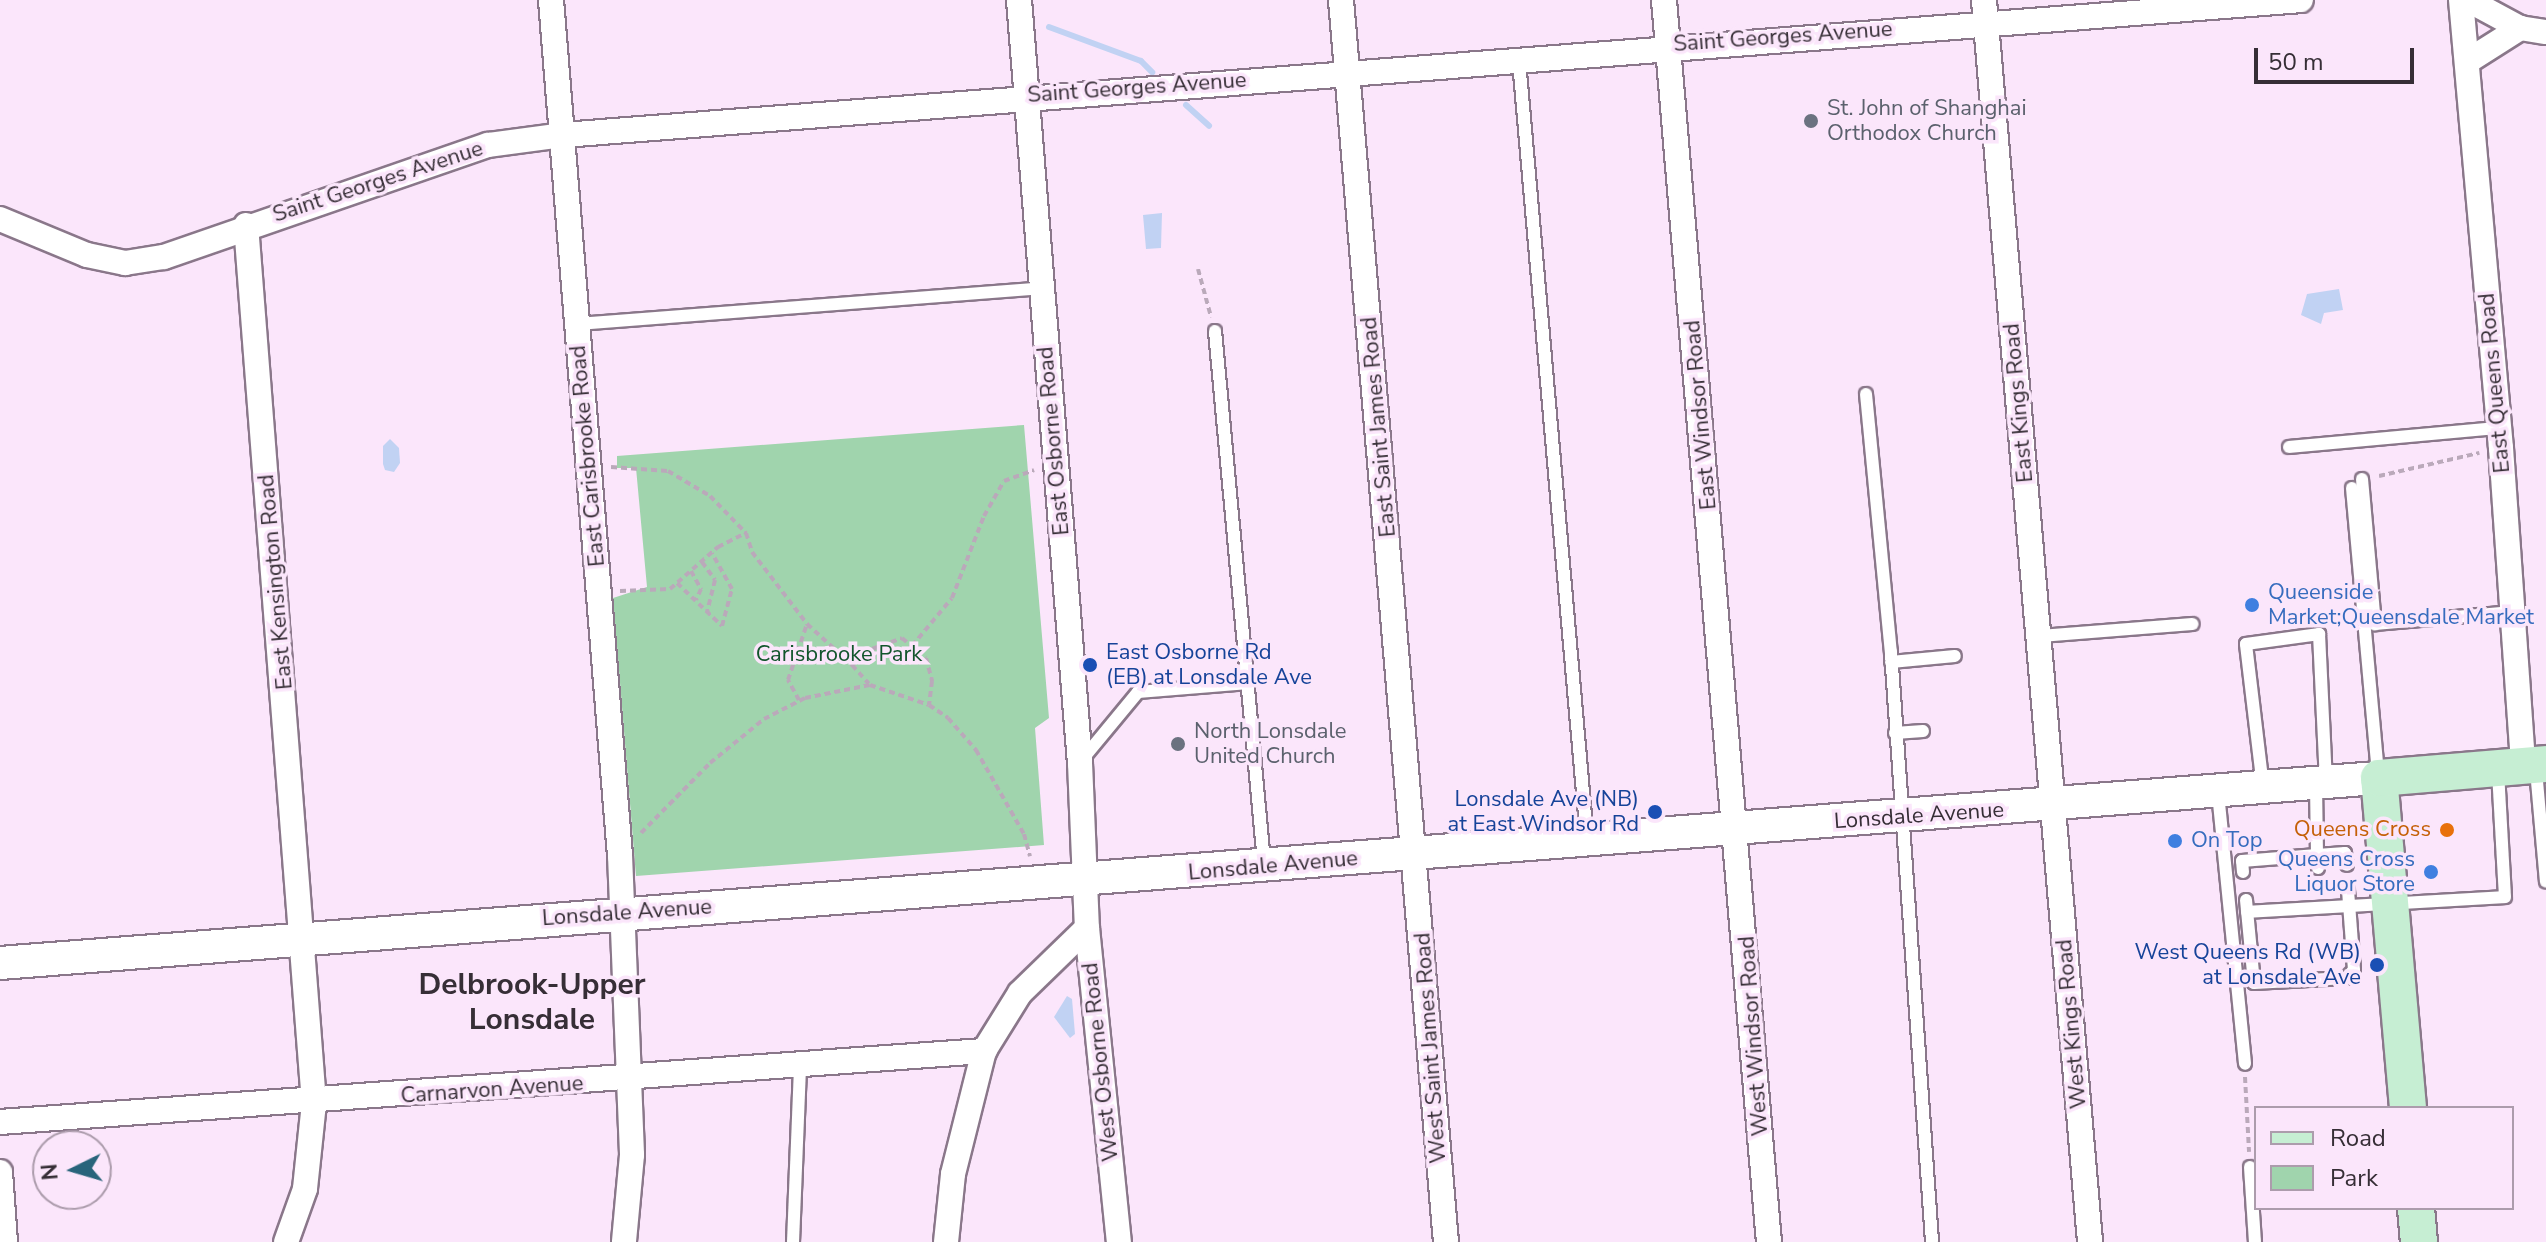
<!DOCTYPE html>
<style>
body{margin:0}
#map{position:relative;width:2546px;height:1242px;overflow:hidden;background:#fbe6fb;font-family:"Nunito Sans",sans-serif}
div>[style]{position:absolute}
.green>*{inset:0;background:#a0d4ad}
.water>*{inset:0;background:#c1d2f3}
.stream>*{height:6px;margin:-3px;padding:0 3px;transform-origin:3px;border-radius:3px;background:#c1d2f3}
.path>*{height:4px;margin-top:-2px;transform-origin:0;background:repeating-linear-gradient(90deg,#baa9ba 0 6px,transparent 0 10px)}
.roads{filter:drop-shadow(2px 0 #8a778a) drop-shadow(-2px 0 #8a778a) drop-shadow(0 2px #8a778a) drop-shadow(0 -2px #8a778a)}
.service>*{height:12px;margin:-6px;padding:0 6px;transform-origin:6px;border-radius:6px;background:#fff}
.minor>*{height:24px;margin:-12px;padding:0 12px;transform-origin:12px;border-radius:12px;background:#fff}
.tertiary>*{height:32px;margin:-16px;padding:0 16px;transform-origin:16px;border-radius:16px;background:#fff}
.secondary>*{height:36px;margin:-18px;padding:0 18px;transform-origin:18px;border-radius:18px;background:#c6eed3}
.dots>*{width:22px;height:22px;translate:-50% -50%;box-sizing:border-box;border:4px solid #fbe6fb;border-radius:50%}
span{translate:-50% -50%;white-space:nowrap;text-align:center;line-height:1.15;-webkit-text-stroke:7px #fbe6fb;paint-order:stroke}
.street-label{font-size:22px;color:#362e36}
.worship-label{font-size:22px;color:#5b616d}
.left{translate:0 -50%;text-align:left}
.shop-label{font-size:22px;color:#366cbe}
.right{translate:-100% -50%;text-align:right}
.transit-label{font-size:22px;color:#164399}
.park-label{font-size:22px;color:#12552c}
.food-label{font-size:22px;color:#c56008}
.district-label{font-size:30px;color:#362e36;font-weight:700}
.legend{position:absolute;left:2254px;top:1106px;width:260px;height:104px;box-sizing:border-box;background:#fbe6fb;border:2px solid #ac9cac;margin:0;padding:10px 14px;list-style:none;font-size:24px;color:#362e36}
.legend li{display:flex;align-items:center;gap:16px;height:40px}
.legend b{width:40px;border:2px solid #ac9cac}
.north{position:absolute;left:32px;top:1130px;width:80px;height:80px;box-sizing:border-box;background:#fbe6fb;border:2px solid #ac9cac;border-radius:50%;rotate:265deg;font-size:22px;font-weight:700;line-height:32px;text-align:center;color:#362e36}
.north::after{content:'';display:block;margin:auto;width:28px;height:36px;background:#28647b;clip-path:polygon(50% 0,100% 100%,50% 72%,0 100%)}
.scale{position:absolute;left:2254px;top:48px;width:160px;height:36px;box-sizing:border-box;border:4px solid #362e36;border-top:0;padding-left:10px;font-size:24px;line-height:28px;white-space:nowrap;color:#362e36;-webkit-text-stroke:6px #fbe6fb;paint-order:stroke}
</style>
<div id="map">
<div class="green">
<i style="clip-path:polygon(1024px 425px,1049px 718px,1035px 728px,1044px 845px,636px 876px,613px 598px,647px 587px,636px 468px,617px 468px,617px 456px)"></i>
</div>
<div class="water">
<i style="clip-path:polygon(1162px 213px,1161px 248px,1146px 249px,1143px 215px)"></i>
<i style="clip-path:polygon(2339px 289px,2343px 310px,2324px 313px,2321px 324px,2301px 315px,2307px 294px)"></i>
<i style="clip-path:polygon(390px 439px,399px 448px,400px 463px,394px 472px,385px 470px,383px 464px,383px 446px)"></i>
<i style="clip-path:polygon(1067px 996px,1072px 999px,1075px 1034px,1070px 1038px,1054px 1017px)"></i>
</div>
<div class="stream">
<i style="left:1049px;top:27px;width:98px;rotate:20.3deg"></i>
<i style="left:1141px;top:61px;width:16px;rotate:45deg"></i>
<i style="left:1186px;top:105px;width:31px;rotate:42deg"></i>
</div>
<div class="path">
<i style="left:1198px;top:269px;width:50px;rotate:74.8deg"></i>
<i style="left:611px;top:467px;width:57px;rotate:4deg"></i>
<i style="left:668px;top:471px;width:49px;rotate:30.8deg"></i>
<i style="left:710px;top:496px;width:52px;rotate:45.8deg"></i>
<i style="left:2379px;top:476px;width:103px;rotate:-13deg"></i>
<i style="left:702px;top:562px;width:22px;rotate:54deg"></i>
<i style="left:715px;top:580px;width:33px;rotate:104deg"></i>
<i style="left:691px;top:571px;width:21px;rotate:61deg"></i>
<i style="left:701px;top:589px;width:12px;rotate:114deg"></i>
<i style="left:677px;top:583px;width:62px;rotate:43.7deg"></i>
<i style="left:722px;top:626px;width:38px;rotate:-75deg"></i>
<i style="left:732px;top:589px;width:41px;rotate:-119.1deg"></i>
<i style="left:620px;top:591px;width:50px;rotate:-2.3deg"></i>
<i style="left:670px;top:589px;width:64px;rotate:-41.2deg"></i>
<i style="left:718px;top:547px;width:31px;rotate:-27deg"></i>
<i style="left:746px;top:533px;width:20px;rotate:72deg"></i>
<i style="left:752px;top:552px;width:91px;rotate:52.6deg"></i>
<i style="left:807px;top:624px;width:61px;rotate:42.3deg"></i>
<i style="left:852px;top:665px;width:26px;rotate:-39deg"></i>
<i style="left:872px;top:649px;width:32px;rotate:-20deg"></i>
<i style="left:902px;top:638px;width:31px;rotate:40deg"></i>
<i style="left:926px;top:658px;width:24px;rotate:75deg"></i>
<i style="left:932px;top:681px;width:24px;rotate:97deg"></i>
<i style="left:929px;top:705px;width:23px;rotate:34deg"></i>
<i style="left:948px;top:718px;width:43px;rotate:48.8deg"></i>
<i style="left:976px;top:750px;width:97px;rotate:60.3deg"></i>
<i style="left:1024px;top:834px;width:23px;rotate:75deg"></i>
<i style="left:912px;top:646px;width:62px;rotate:-50.2deg"></i>
<i style="left:952px;top:598px;width:88px;rotate:-68.7deg"></i>
<i style="left:984px;top:516px;width:40px;rotate:-60.3deg"></i>
<i style="left:1004px;top:481px;width:32px;rotate:-20deg"></i>
<i style="left:852px;top:665px;width:25px;rotate:48deg"></i>
<i style="left:799px;top:700px;width:23px;rotate:-119deg"></i>
<i style="left:788px;top:680px;width:59px;rotate:-71.3deg"></i>
<i style="left:641px;top:833px;width:98px;rotate:-45.4deg"></i>
<i style="left:710px;top:763px;width:70px;rotate:-39.2deg"></i>
<i style="left:764px;top:719px;width:46px;rotate:-27.1deg"></i>
<i style="left:805px;top:698px;width:66px;rotate:-11.3deg"></i>
<i style="left:870px;top:685px;width:62px;rotate:18.7deg"></i>
<i style="left:2245px;top:1077px;width:75px;rotate:86.9deg"></i>
</div>
<div class="roads">
<div class="service">
<i style="left:1519px;top:61px;width:780px;rotate:85deg"></i>
<i style="left:577px;top:324px;width:465px;rotate:-4.4deg"></i>
<i style="left:1215px;top:331px;width:533px;rotate:84.73deg"></i>
<i style="left:1866px;top:394px;width:259px;rotate:84.5deg"></i>
<i style="left:1891px;top:652px;width:591px;rotate:86.02deg"></i>
<i style="left:2289px;top:447px;width:211px;rotate:-5.2deg"></i>
<i style="left:2362px;top:479px;width:146px;rotate:84.9deg"></i>
<i style="left:2375px;top:624px;width:138px;rotate:-5deg"></i>
<i style="left:2352px;top:488px;width:289px;rotate:84.8deg"></i>
<i style="left:2040px;top:636px;width:153px;rotate:-4.5deg"></i>
<i style="left:1891px;top:662px;width:64px;rotate:-5.4deg"></i>
<i style="left:1895px;top:733px;width:28px;rotate:-4deg"></i>
<i style="left:1081px;top:761px;width:89px;rotate:-50.4deg"></i>
<i style="left:1138px;top:692px;width:111px;rotate:-4.6deg"></i>
<i style="left:2536px;top:770px;width:112px;rotate:84.9deg"></i>
<i style="left:2263px;top:787px;width:144px;rotate:-96.8deg"></i>
<i style="left:2246px;top:644px;width:74px;rotate:-7.8deg"></i>
<i style="left:2319px;top:634px;width:148px;rotate:87.3deg"></i>
<i style="left:2218px;top:793px;width:272px;rotate:84.3deg"></i>
<i style="left:2318px;top:868px;width:13px;rotate:-94deg"></i>
<i style="left:2317px;top:855px;width:28px;rotate:-4deg"></i>
<i style="left:2345px;top:853px;width:12px;rotate:81deg"></i>
<i style="left:2243px;top:872px;width:11px;rotate:-95deg"></i>
<i style="left:2242px;top:861px;width:75px;rotate:-4.6deg"></i>
<i style="left:2317px;top:855px;width:69px;rotate:-90.8deg"></i>
<i style="left:2246px;top:900px;width:83px;rotate:84.5deg"></i>
<i style="left:2254px;top:983px;width:92px;rotate:-3.1deg"></i>
<i style="left:2346px;top:978px;width:11px;rotate:-45deg"></i>
<i style="left:2354px;top:970px;width:80px;rotate:-94.3deg"></i>
<i style="left:2247px;top:912px;width:258px;rotate:-3.3deg"></i>
<i style="left:2505px;top:897px;width:125px;rotate:-93.2deg"></i>
<i style="left:2250px;top:1167px;width:75px;rotate:86.2deg"></i>
<i style="left:793px;top:1242px;width:177px;rotate:-87.7deg"></i>
</div>
<div class="minor">
<i style="left:551px;top:0;width:858px;rotate:85.39deg"></i>
<i style="left:620px;top:855px;width:300px;rotate:87.7deg"></i>
<i style="left:632px;top:1155px;width:87px;rotate:95.3deg"></i>
<i style="left:1019px;top:0;width:765px;rotate:85.43deg"></i>
<i style="left:1080px;top:763px;width:165px;rotate:87.6deg"></i>
<i style="left:1087px;top:928px;width:316px;rotate:84.2deg"></i>
<i style="left:1341px;top:0;width:1246px;rotate:85.17deg"></i>
<i style="left:1664px;top:0;width:1246px;rotate:85.17deg"></i>
<i style="left:1984px;top:0;width:1247px;rotate:85.12deg"></i>
<i style="left:2461px;top:0;width:450px;rotate:84.9deg"></i>
<i style="left:2501px;top:448px;width:319px;rotate:86deg"></i>
<i style="left:2468px;top:0;width:59px;rotate:28.3deg"></i>
<i style="left:2520px;top:28px;width:26px;rotate:9deg"></i>
<i style="left:2468px;top:61px;width:62px;rotate:-32.4deg"></i>
<i style="left:0;top:219px;width:94px;rotate:22.5deg"></i>
<i style="left:87px;top:255px;width:39px;rotate:12deg"></i>
<i style="left:125px;top:263px;width:39px;rotate:-9deg"></i>
<i style="left:164px;top:257px;width:343px;rotate:-19.1deg"></i>
<i style="left:488px;top:145px;width:76px;rotate:-7.6deg"></i>
<i style="left:563px;top:135px;width:1743px;rotate:-4.44deg"></i>
<i style="left:246px;top:225px;width:881px;rotate:85.57deg"></i>
<i style="left:314px;top:1103px;width:86px;rotate:96deg"></i>
<i style="left:305px;top:1189px;width:56px;rotate:109.7deg"></i>
<i style="left:0;top:1122px;width:987px;rotate:-4.13deg"></i>
<i style="left:0;top:1172px;width:70px;rotate:85.9deg"></i>
<i style="left:946px;top:1242px;width:68px;rotate:-84.1deg"></i>
<i style="left:953px;top:1174px;width:127px;rotate:-75.9deg"></i>
<i style="left:984px;top:1051px;width:68px;rotate:-58.2deg"></i>
<i style="left:1020px;top:993px;width:93px;rotate:-44.1deg"></i>
</div>
<div class="tertiary">
<i style="left:0;top:963px;width:2386px;rotate:-4.45deg"></i>
</div>
<div class="secondary">
<i style="left:2408px;top:1108px;width:331px;rotate:-95deg"></i>
<i style="left:2379px;top:778px;width:168px;rotate:-4.8deg"></i>
<i style="left:2416px;top:1208px;width:34px;rotate:85deg"></i>
</div>
</div>
<div class="dots">
<i style="left:1811px;top:121px;background:#6b7280"></i>
<i style="left:2252px;top:605px;background:#3f7fe0"></i>
<i style="left:1090px;top:665px;background:#1a4fb4"></i>
<i style="left:1178px;top:744px;background:#6b7280"></i>
<i style="left:1655px;top:812px;background:#1a4fb4"></i>
<i style="left:2447px;top:830px;background:#e8710a"></i>
<i style="left:2175px;top:841px;background:#3f7fe0"></i>
<i style="left:2431px;top:872px;background:#3f7fe0"></i>
<i style="left:2377px;top:965px;background:#1a4fb4"></i>
</div>
<div class="street-label">
<span style="left:1783px;top:37px;rotate:-4deg">Saint Georges Avenue</span>
<span style="left:1137px;top:88px;rotate:-4deg">Saint Georges Avenue</span>
<span style="left:378px;top:182px;rotate:-18deg">Saint Georges Avenue</span>
<span style="left:2495px;top:383px;rotate:-95deg">East Queens Road</span>
<span style="left:2019px;top:403px;rotate:-95deg">East Kings Road</span>
<span style="left:1701px;top:415px;rotate:-95deg">East Windsor Road</span>
<span style="left:1379px;top:427px;rotate:-95deg">East Saint James Road</span>
<span style="left:1054px;top:441px;rotate:-95deg">East Osborne Road</span>
<span style="left:588px;top:456px;rotate:-95deg">East Carisbrooke Road</span>
<span style="left:276px;top:582px;rotate:-95deg">East Kensington Road</span>
<span style="left:1919px;top:816px;rotate:-4deg">Lonsdale Avenue</span>
<span style="left:1273px;top:866px;rotate:-5deg">Lonsdale Avenue</span>
<span style="left:627px;top:913px;rotate:-4deg">Lonsdale Avenue</span>
<span style="left:2072px;top:1024px;rotate:-95deg">West Kings Road</span>
<span style="left:1754px;top:1036px;rotate:-94deg">West Windsor Road</span>
<span style="left:1431px;top:1048px;rotate:-94deg">West Saint James Road</span>
<span style="left:1101px;top:1062px;rotate:-96deg">West Osborne Road</span>
<span style="left:492px;top:1090px;rotate:-4deg">Carnarvon Avenue</span>
</div>
<div class="worship-label">
<span class="left" style="left:1827px;top:121px">St. John of Shanghai<br>Orthodox Church</span>
<span class="left" style="left:1194px;top:744px">North Lonsdale<br>United Church</span>
</div>
<div class="shop-label">
<span class="left" style="left:2268px;top:605px">Queenside<br>Market;Queensdale Market</span>
<span class="left" style="left:2191px;top:841px">On Top</span>
<span class="right" style="left:2415px;top:872px">Queens Cross<br>Liquor Store</span>
</div>
<div class="transit-label">
<span class="left" style="left:1106px;top:665px">East Osborne Rd<br>(EB) at Lonsdale Ave</span>
<span class="right" style="left:1639px;top:812px">Lonsdale Ave (NB)<br>at East Windsor Rd</span>
<span class="right" style="left:2361px;top:965px">West Queens Rd (WB)<br>at Lonsdale Ave</span>
</div>
<div class="park-label">
<span style="left:839px;top:655px">Carisbrooke Park</span>
</div>
<div class="food-label">
<span class="right" style="left:2431px;top:830px">Queens Cross</span>
</div>
<div class="district-label">
<span style="left:532px;top:1002px">Delbrook-Upper<br>Lonsdale</span>
</div>
<ul class="legend">
<li><b style="height:10px;background:#c6eed3"></b>Road</li>
<li><b style="height:22px;background:#a0d4ad"></b>Park</li>
</ul>
<div class="north">N</div>
<div class="scale">50 m</div>
</div>
